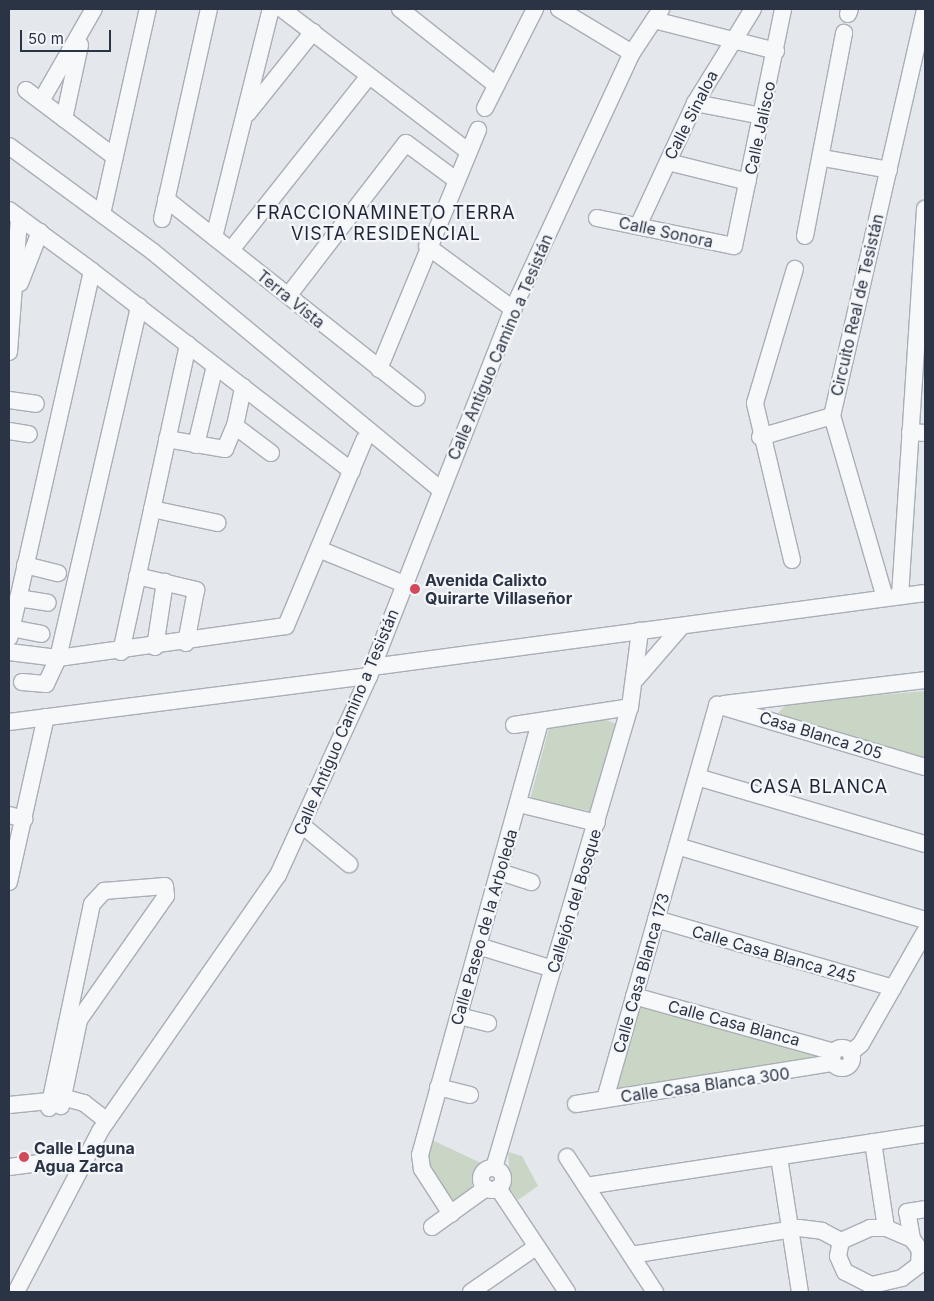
<!DOCTYPE html>
<meta charset="utf-8">
<style>
body{margin:0}
#map{position:relative;width:934px;height:1301px;overflow:hidden;background:#e4e7ec;font-family:Inter,sans-serif}
div>[style]{position:absolute}
.green>*{inset:0;background:#c9d6c5}
.roads{filter:drop-shadow(1px 0 #a9aeb7) drop-shadow(-1px 0 #a9aeb7) drop-shadow(0 1px #a9aeb7) drop-shadow(0 -1px #a9aeb7)}
.minor>*{height:16px;margin:-8px;padding:0 8px;transform-origin:8px;border-radius:8px;background:#f7f8fa}
.minor>.ring{margin:-8px;padding:0;box-sizing:content-box;background:none;border:16px solid #f7f8fa;border-radius:50%}
.dots>*{width:14px;height:14px;translate:-50% -50%;box-sizing:border-box;border:2px solid #f4f6f9;border-radius:50%}
span{translate:-50% -50%;white-space:nowrap;text-align:center;line-height:1.15;-webkit-text-stroke:4.5px #f4f6f9;paint-order:stroke}
.street-label{font-size:16px;color:#2b3445}
.poi-label{font-size:16px;color:#2b3445;font-weight:700}
.left{translate:0 -50%;text-align:left}
.neighbourhood-label{font-size:18px;color:#1d2536;letter-spacing:1px}
.frame{position:absolute;inset:0;border:10px solid #2b3445;pointer-events:none}
.scale{position:absolute;left:20px;top:30px;width:91px;height:22px;box-sizing:border-box;border:2px solid #2b3445;border-top:0;padding-left:6px;font-size:15px;line-height:18px;white-space:nowrap;color:#2b3445;-webkit-text-stroke:4px #f4f6f9;paint-order:stroke}
</style>
<div id="map">
<div class="green">
<i style="clip-path:polygon(925px 691px,925px 759px,775px 717px,787px 703px)"></i>
<i style="clip-path:polygon(604px 719px,616px 724px,594px 812px,530px 799px,549px 728px)"></i>
<i style="clip-path:polygon(639px 1004px,821px 1053px,826px 1059px,613px 1092px)"></i>
<i style="clip-path:polygon(432px 1140px,481px 1163px,472px 1175px,472px 1193px,454px 1207px,425px 1163px)"></i>
<i style="clip-path:polygon(508px 1152px,522px 1156px,538px 1186px,518px 1200px,510px 1189px)"></i>
</div>
<div class="roads">
<div class="minor">
<i style="left:282px;top:9px;width:234px;rotate:37.4deg"></i>
<i style="left:400px;top:9px;width:122px;rotate:38.4deg"></i>
<i style="left:559px;top:9px;width:85px;rotate:31.1deg"></i>
<i style="left:848px;top:14px;width:5px;rotate:-68deg"></i>
<i style="left:654px;top:20px;width:126px;rotate:14.3deg"></i>
<i style="left:26px;top:90px;width:111px;rotate:37deg"></i>
<i style="left:41px;top:101px;width:106px;rotate:-60.1deg"></i>
<i style="left:695px;top:103px;width:68px;rotate:11deg"></i>
<i style="left:485px;top:108px;width:111px;rotate:-63.2deg"></i>
<i style="left:248px;top:113px;width:104px;rotate:-51.3deg"></i>
<i style="left:64px;top:119px;width:76px;rotate:-77.8deg"></i>
<i style="left:9px;top:146px;width:177px;rotate:36.3deg"></i>
<i style="left:152px;top:251px;width:375px;rotate:39.6deg"></i>
<i style="left:823px;top:158px;width:67px;rotate:10.3deg"></i>
<i style="left:668px;top:162px;width:82px;rotate:14deg"></i>
<i style="left:166px;top:199px;width:320px;rotate:38.4deg"></i>
<i style="left:9px;top:210px;width:103px;rotate:36.3deg"></i>
<i style="left:92px;top:271px;width:376px;rotate:102.7deg"></i>
<i style="left:102px;top:214px;width:210px;rotate:-77.4deg"></i>
<i style="left:597px;top:218px;width:140px;rotate:11.6deg"></i>
<i style="left:734px;top:246px;width:242px;rotate:-78.3deg"></i>
<i style="left:162px;top:219px;width:215px;rotate:-77.4deg"></i>
<i style="left:638px;top:226px;width:136px;rotate:-65.1deg"></i>
<i style="left:695px;top:103px;width:110px;rotate:-58.3deg"></i>
<i style="left:805px;top:236px;width:207px;rotate:-79.1deg"></i>
<i style="left:214px;top:237px;width:235px;rotate:-76deg"></i>
<i style="left:427px;top:246px;width:107px;rotate:36.2deg"></i>
<i style="left:231px;top:250px;width:222px;rotate:-51.6deg"></i>
<i style="left:92px;top:271px;width:328px;rotate:37.6deg"></i>
<i style="left:20px;top:283px;width:55px;rotate:-68.6deg"></i>
<i style="left:288px;top:296px;width:193px;rotate:-52.4deg"></i>
<i style="left:406px;top:143px;width:62px;rotate:36.5deg"></i>
<i style="left:9px;top:352px;width:133px;rotate:-85.7deg"></i>
<i style="left:379px;top:369px;width:259px;rotate:-67.5deg"></i>
<i style="left:9px;top:400px;width:27px;rotate:8deg"></i>
<i style="left:235px;top:426px;width:45px;rotate:36.9deg"></i>
<i style="left:9px;top:431px;width:20px;rotate:9deg"></i>
<i style="left:910px;top:432px;width:15px;rotate:4deg"></i>
<i style="left:760px;top:437px;width:75px;rotate:-16.3deg"></i>
<i style="left:167px;top:439px;width:59px;rotate:9.8deg"></i>
<i style="left:225px;top:449px;width:25px;rotate:-67deg"></i>
<i style="left:235px;top:426px;width:40px;rotate:-78deg"></i>
<i style="left:196px;top:445px;width:81px;rotate:-76.5deg"></i>
<i style="left:152px;top:509px;width:67px;rotate:12deg"></i>
<i style="left:321px;top:550px;width:90px;rotate:22.3deg"></i>
<i style="left:792px;top:560px;width:161px;rotate:-103.3deg"></i>
<i style="left:755px;top:403px;width:140px;rotate:-73.4deg"></i>
<i style="left:25px;top:565px;width:34px;rotate:14deg"></i>
<i style="left:137px;top:576px;width:61px;rotate:13.3deg"></i>
<i style="left:196px;top:590px;width:54px;rotate:100.7deg"></i>
<i style="left:900px;top:596px;width:388px;rotate:-86.3deg"></i>
<i style="left:18px;top:598px;width:30px;rotate:9deg"></i>
<i style="left:885px;top:598px;width:190px;rotate:-106.2deg"></i>
<i style="left:832px;top:416px;width:417px;rotate:-77.1deg"></i>
<i style="left:11px;top:628px;width:31px;rotate:11deg"></i>
<i style="left:155px;top:647px;width:66px;rotate:-81.3deg"></i>
<i style="left:9px;top:652px;width:49px;rotate:7deg"></i>
<i style="left:58px;top:658px;width:230px;rotate:-8deg"></i>
<i style="left:286px;top:626px;width:202px;rotate:-67.2deg"></i>
<i style="left:121px;top:652px;width:315px;rotate:-77.7deg"></i>
<i style="left:372px;top:667px;width:558px;rotate:-7.62deg"></i>
<i style="left:636px;top:679px;width:69px;rotate:-49.1deg"></i>
<i style="left:22px;top:682px;width:24px;rotate:5deg"></i>
<i style="left:46px;top:684px;width:29px;rotate:-65deg"></i>
<i style="left:58px;top:658px;width:361px;rotate:-77deg"></i>
<i style="left:724px;top:704px;width:202px;rotate:-6.8deg"></i>
<i style="left:717px;top:705px;width:217px;rotate:16.6deg"></i>
<i style="left:9px;top:722px;width:363px;rotate:-7.3deg"></i>
<i style="left:514px;top:725px;width:117px;rotate:-8.8deg"></i>
<i style="left:697px;top:777px;width:238px;rotate:16.4deg"></i>
<i style="left:519px;top:804px;width:80px;rotate:13.7deg"></i>
<i style="left:9px;top:815px;width:16px;rotate:15deg"></i>
<i style="left:303px;top:826px;width:60px;rotate:39.6deg"></i>
<i style="left:677px;top:846px;width:259px;rotate:16.6deg"></i>
<i style="left:500px;top:872px;width:33px;rotate:18deg"></i>
<i style="left:9px;top:882px;width:169px;rotate:-77.4deg"></i>
<i style="left:656px;top:919px;width:247px;rotate:16.2deg"></i>
<i style="left:478px;top:946px;width:78px;rotate:17deg"></i>
<i style="left:634px;top:996px;width:208px;rotate:15.6deg"></i>
<i style="left:459px;top:1016px;width:30px;rotate:14deg"></i>
<i class="ring" style="left:832px;top:1048px;width:4px;height:4px"></i>
<i style="left:850px;top:1053px;width:14px;rotate:-39deg"></i>
<i style="left:861px;top:1044px;width:129px;rotate:-60.3deg"></i>
<i style="left:438px;top:1087px;width:33px;rotate:14deg"></i>
<i style="left:605px;top:1099px;width:410px;rotate:-74.1deg"></i>
<i style="left:576px;top:1104px;width:260px;rotate:-9.1deg"></i>
<i style="left:9px;top:1105px;width:60px;rotate:-5.7deg"></i>
<i style="left:69px;top:1099px;width:16px;rotate:15deg"></i>
<i style="left:84px;top:1103px;width:29px;rotate:38deg"></i>
<i style="left:49px;top:1108px;width:208px;rotate:-78.1deg"></i>
<i style="left:92px;top:904px;width:18px;rotate:-47deg"></i>
<i style="left:104px;top:891px;width:61px;rotate:-4.7deg"></i>
<i style="left:165px;top:886px;width:10px;rotate:84deg"></i>
<i style="left:166px;top:896px;width:151px;rotate:125.1deg"></i>
<i style="left:79px;top:1020px;width:88px;rotate:101.8deg"></i>
<i style="left:873px;top:1142px;width:87px;rotate:81.4deg"></i>
<i style="left:567px;top:1157px;width:161px;rotate:56.9deg"></i>
<i style="left:779px;top:1157px;width:137px;rotate:81.2deg"></i>
<i style="left:9px;top:1167px;width:77px;rotate:-7.5deg"></i>
<i class="ring" style="left:481px;top:1168px;width:6px;height:6px"></i>
<i style="left:494px;top:1168px;width:481px;rotate:-73.6deg"></i>
<i style="left:630px;top:707px;width:77px;rotate:-82.5deg"></i>
<i style="left:586px;top:1186px;width:343px;rotate:-8.7deg"></i>
<i style="left:498px;top:1188px;width:125px;rotate:56.4deg"></i>
<i style="left:451px;top:1214px;width:54px;rotate:-122.8deg"></i>
<i style="left:422px;top:1169px;width:14px;rotate:-98deg"></i>
<i style="left:420px;top:1155px;width:450px;rotate:-74.5deg"></i>
<i style="left:432px;top:1227px;width:67px;rotate:-35.8deg"></i>
<i style="left:870px;top:1228px;width:16px"></i>
<i style="left:886px;top:1228px;width:28px;rotate:23deg"></i>
<i style="left:912px;top:1239px;width:14px;rotate:54deg"></i>
<i style="left:920px;top:1250px;width:15px;rotate:94deg"></i>
<i style="left:919px;top:1265px;width:21px;rotate:143deg"></i>
<i style="left:902px;top:1278px;width:32px;rotate:167deg"></i>
<i style="left:871px;top:1285px;width:29px;rotate:-153deg"></i>
<i style="left:845px;top:1272px;width:17px;rotate:-114deg"></i>
<i style="left:838px;top:1256px;width:15px;rotate:-79deg"></i>
<i style="left:841px;top:1241px;width:32px;rotate:-24deg"></i>
<i style="left:912px;top:1239px;width:27px;rotate:-100deg"></i>
<i style="left:907px;top:1212px;width:18px;rotate:-9deg"></i>
<i style="left:631px;top:1255px;width:170px;rotate:-9.1deg"></i>
<i style="left:799px;top:1228px;width:23px;rotate:7deg"></i>
<i style="left:822px;top:1231px;width:21px;rotate:28deg"></i>
<i style="left:16px;top:1292px;width:182px;rotate:-62.4deg"></i>
<i style="left:100px;top:1131px;width:312px;rotate:-55.2deg"></i>
<i style="left:278px;top:875px;width:219px;rotate:-65.4deg"></i>
<i style="left:369px;top:676px;width:394px;rotate:-68.6deg"></i>
<i style="left:513px;top:309px;width:282px;rotate:-65.1deg"></i>
<i style="left:632px;top:53px;width:53px;rotate:-56.6deg"></i>
<i style="left:471px;top:1292px;width:79px;rotate:-34.7deg"></i>
</div>
</div>
<div class="dots">
<i style="left:415px;top:589px;background:#d1495b"></i>
<i style="left:24px;top:1157px;background:#d1495b"></i>
</div>
<div class="street-label">
<span style="left:691px;top:115px;rotate:-63deg">Calle Sinaloa</span>
<span style="left:760px;top:128px;rotate:-78deg">Calle Jalisco</span>
<span style="left:666px;top:232px;rotate:12deg">Calle Sonora</span>
<span style="left:291px;top:299px;rotate:39deg">Terra Vista</span>
<span style="left:857px;top:305px;rotate:-77deg">Circuito Real de Tesistán</span>
<span style="left:500px;top:347px;rotate:-67deg">Calle Antiguo Camino a Tesistán</span>
<span style="left:346px;top:722px;rotate:-67deg">Calle Antiguo Camino a Tesistán</span>
<span style="left:821px;top:735px;rotate:17deg">Casa Blanca 205</span>
<span style="left:574px;top:901px;rotate:-73deg">Callejón del Bosque</span>
<span style="left:484px;top:927px;rotate:-74deg">Calle Paseo de la Arboleda</span>
<span style="left:774px;top:954px;rotate:16deg">Calle Casa Blanca 245</span>
<span style="left:641px;top:973px;rotate:-74deg">Calle Casa Blanca 173</span>
<span style="left:734px;top:1023px;rotate:15deg">Calle Casa Blanca</span>
<span style="left:705px;top:1085px;rotate:-8deg">Calle Casa Blanca 300</span>
</div>
<div class="poi-label">
<span class="left" style="left:425px;top:589px">Avenida Calixto<br>Quirarte Villaseñor</span>
<span class="left" style="left:34px;top:1157px">Calle Laguna<br>Agua Zarca</span>
</div>
<div class="neighbourhood-label">
<span style="left:386px;top:224px">FRACCIONAMINETO TERRA<br>VISTA RESIDENCIAL</span>
<span style="left:819px;top:787px">CASA BLANCA</span>
</div>
<div class="frame"></div>
<div class="scale">50 m</div>
</div>
